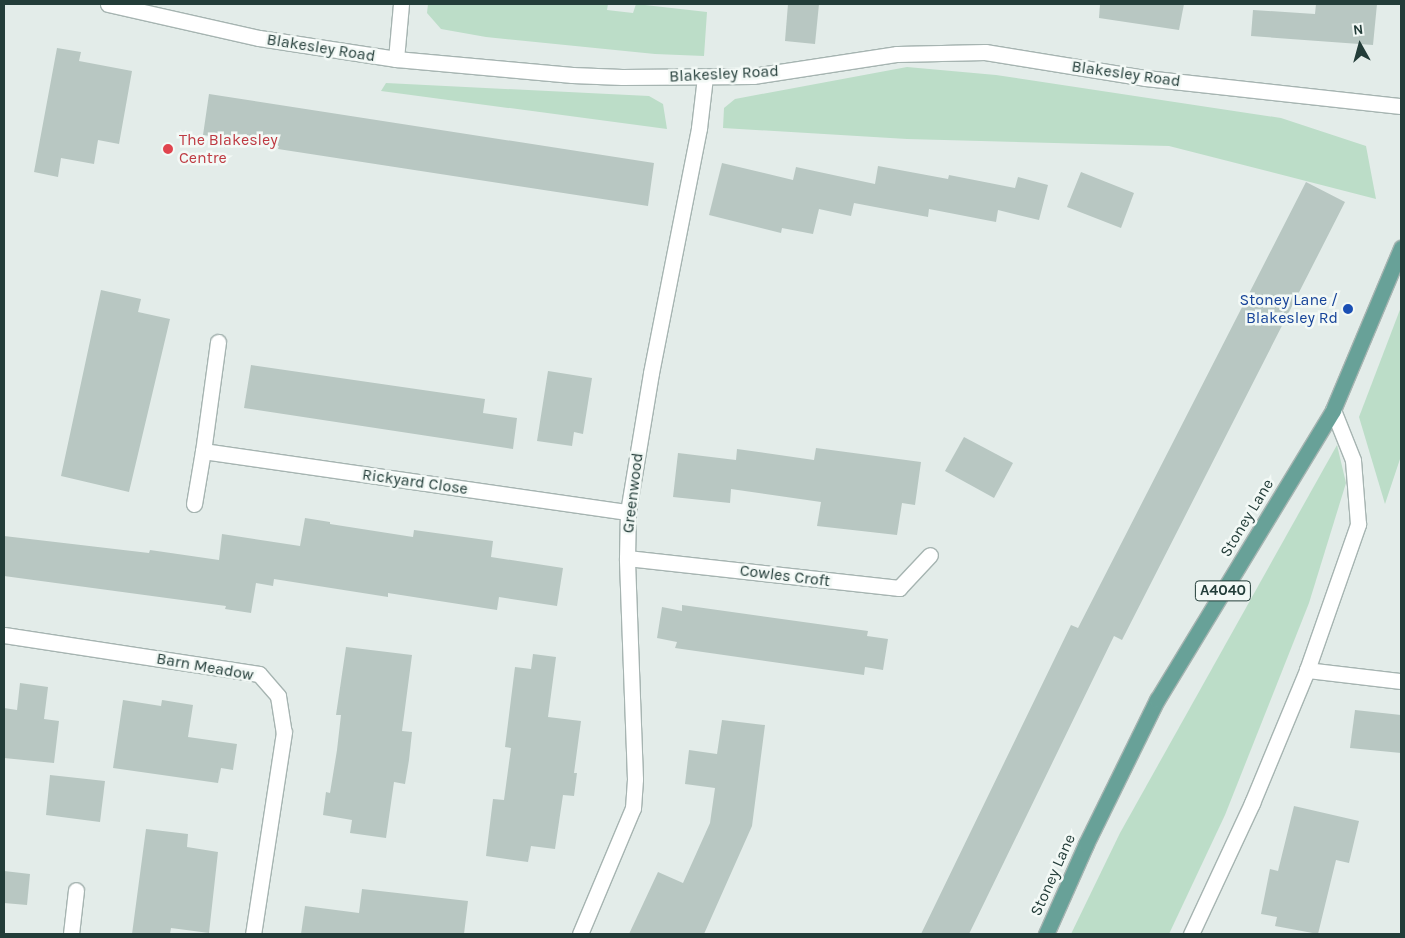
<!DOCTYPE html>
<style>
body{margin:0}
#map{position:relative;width:1405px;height:938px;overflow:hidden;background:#e3ece9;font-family:Karla,sans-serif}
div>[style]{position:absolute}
.green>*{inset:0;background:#bcddc8}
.building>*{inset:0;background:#b8c7c2}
.roads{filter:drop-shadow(1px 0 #a6b4b1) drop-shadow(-1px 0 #a6b4b1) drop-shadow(0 1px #a6b4b1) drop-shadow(0 -1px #a6b4b1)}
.minor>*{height:15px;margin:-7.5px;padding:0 7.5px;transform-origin:7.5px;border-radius:7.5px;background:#fff}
.major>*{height:15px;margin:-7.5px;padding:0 7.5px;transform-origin:7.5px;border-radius:7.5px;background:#68a198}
.dots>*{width:14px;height:14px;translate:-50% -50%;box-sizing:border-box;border:2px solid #f3f9f6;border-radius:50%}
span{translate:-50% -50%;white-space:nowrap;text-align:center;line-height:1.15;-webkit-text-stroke:5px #f3f9f6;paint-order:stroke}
.shield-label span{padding:1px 4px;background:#f3f9f6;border:1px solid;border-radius:4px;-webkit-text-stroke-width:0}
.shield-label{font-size:15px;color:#233d39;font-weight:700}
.street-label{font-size:16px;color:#233d39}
.health-label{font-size:16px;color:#be3a42}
.left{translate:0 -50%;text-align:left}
.transit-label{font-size:16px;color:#164399}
.right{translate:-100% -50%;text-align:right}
.frame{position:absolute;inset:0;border:5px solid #233d39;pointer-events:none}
.north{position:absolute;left:1335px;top:20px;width:50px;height:50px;-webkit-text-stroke:4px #f3f9f6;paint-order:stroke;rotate:353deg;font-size:14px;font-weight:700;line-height:20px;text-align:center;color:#233d39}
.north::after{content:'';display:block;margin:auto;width:18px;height:22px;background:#233d39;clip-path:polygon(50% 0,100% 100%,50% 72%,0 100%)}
</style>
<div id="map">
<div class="green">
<i style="clip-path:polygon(428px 4px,608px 4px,607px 10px,633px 13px,636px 4px,707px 12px,704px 56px,655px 54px,486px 37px,441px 29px,427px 13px)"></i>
<i style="clip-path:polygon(907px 67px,996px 75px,1281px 118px,1366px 146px,1376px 199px,1169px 146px,907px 139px,723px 128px,724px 108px,735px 99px)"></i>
<i style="clip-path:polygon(386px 83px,649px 96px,663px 104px,667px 129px,381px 91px)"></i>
<i style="clip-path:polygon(1401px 307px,1401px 456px,1385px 504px,1359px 417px)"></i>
<i style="clip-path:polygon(1337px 445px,1346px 483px,1309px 603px,1225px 815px,1169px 934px,1071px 934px,1120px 833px)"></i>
</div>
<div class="building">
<i style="clip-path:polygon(788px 4px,819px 4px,815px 44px,785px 41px)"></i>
<i style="clip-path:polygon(1100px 4px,1184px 4px,1179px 30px,1099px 18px)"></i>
<i style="clip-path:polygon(1316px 4px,1377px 4px,1373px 45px,1251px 36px,1253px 10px,1315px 14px)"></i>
<i style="clip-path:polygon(57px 48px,81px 52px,79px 61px,132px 71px,119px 144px,98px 140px,94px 164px,61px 158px,58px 177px,34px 172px)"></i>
<i style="clip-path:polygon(209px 94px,654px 163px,648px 206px,278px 149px,279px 146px,203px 135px)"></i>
<i style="clip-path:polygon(722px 163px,793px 180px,796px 167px,875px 184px,878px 166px,948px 179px,949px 175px,1015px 188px,1018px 177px,1048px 185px,1039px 220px,998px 210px,996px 222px,929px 209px,928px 217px,854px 203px,851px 216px,819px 209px,813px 234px,782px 228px,781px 233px,709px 215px)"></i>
<i style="clip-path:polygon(1081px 172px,1134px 193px,1121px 228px,1067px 207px)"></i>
<i style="clip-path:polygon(1306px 182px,1345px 202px,1122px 640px,1114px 636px,969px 934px,921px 934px,1071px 625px,1078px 628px)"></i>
<i style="clip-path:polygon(101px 290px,141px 299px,138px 312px,170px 319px,129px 492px,61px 476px)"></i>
<i style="clip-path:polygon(251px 365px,485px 399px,483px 413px,517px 418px,513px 449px,244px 408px)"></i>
<i style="clip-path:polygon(548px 371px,592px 378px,583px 434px,574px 432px,572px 446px,537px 441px)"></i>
<i style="clip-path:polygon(964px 437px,1013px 463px,994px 498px,945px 471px)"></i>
<i style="clip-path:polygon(816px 448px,921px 462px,915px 505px,902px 503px,897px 535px,817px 526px,821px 502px,731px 489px,730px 503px,673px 497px,678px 453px,736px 460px,737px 449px,814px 460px)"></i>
<i style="clip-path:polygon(305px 518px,330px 522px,330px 524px,413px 537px,414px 530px,493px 541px,491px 557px,563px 568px,557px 606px,499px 597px,497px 610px,388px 593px,388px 597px,274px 579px,273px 586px,256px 583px,251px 613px,225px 609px,226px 606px,4px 576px,4px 536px,149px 553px,150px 550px,219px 560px,222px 534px,300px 546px)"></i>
<i style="clip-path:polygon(682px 605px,868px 631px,867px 636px,888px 639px,883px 670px,865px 667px,864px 675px,675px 648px,677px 642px,657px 638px,662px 607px,682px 611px)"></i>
<i style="clip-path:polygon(346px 647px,412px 655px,402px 731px,412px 732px,409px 760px,405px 784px,394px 782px,386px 838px,350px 833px,352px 820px,323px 815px,326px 792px,330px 793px,337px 750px,341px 715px,336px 715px)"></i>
<i style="clip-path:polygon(533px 654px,556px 657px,548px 717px,581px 721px,574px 773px,577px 773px,574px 796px,563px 795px,555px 849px,531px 846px,528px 862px,486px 856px,493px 799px,504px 800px,511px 748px,505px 747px,515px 667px,531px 669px)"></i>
<i style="clip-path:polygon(20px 683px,48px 687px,44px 719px,59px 721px,54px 763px,4px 758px,4px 708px,17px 710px)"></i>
<i style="clip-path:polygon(123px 700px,161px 706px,162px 700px,193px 705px,188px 737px,237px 744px,233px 770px,221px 768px,218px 783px,113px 768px)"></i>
<i style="clip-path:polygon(1355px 710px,1401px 715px,1401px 753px,1350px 748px)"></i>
<i style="clip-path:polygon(722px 720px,765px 725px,752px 826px,704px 934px,629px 934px,658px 872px,683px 883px,710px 823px,715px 788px,685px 784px,689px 750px,717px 754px)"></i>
<i style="clip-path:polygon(50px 775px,105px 781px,100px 822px,46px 815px)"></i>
<i style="clip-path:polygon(1294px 806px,1359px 821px,1349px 863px,1336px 860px,1318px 934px,1275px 926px,1277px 917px,1261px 914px,1270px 869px,1278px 871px)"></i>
<i style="clip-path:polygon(146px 829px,188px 834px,187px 847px,218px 852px,209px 933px,171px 928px,170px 934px,132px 934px)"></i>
<i style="clip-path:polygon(4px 871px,30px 874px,27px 905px,4px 903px)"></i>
<i style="clip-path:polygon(362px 889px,468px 901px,464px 934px,301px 934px,305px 906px,359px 913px)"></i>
</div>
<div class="roads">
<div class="minor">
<i style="left:108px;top:4px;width:155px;rotate:12.7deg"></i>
<i style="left:259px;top:38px;width:139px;rotate:8.7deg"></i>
<i style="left:396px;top:59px;width:177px;rotate:5.2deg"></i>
<i style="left:572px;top:75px;width:50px;rotate:2.3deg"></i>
<i style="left:622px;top:77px;width:131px;rotate:-0.4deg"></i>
<i style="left:753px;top:76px;width:146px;rotate:-8.7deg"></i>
<i style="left:897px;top:54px;width:88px;rotate:-1.3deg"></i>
<i style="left:985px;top:52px;width:163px;rotate:9.2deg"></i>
<i style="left:1146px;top:78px;width:257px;rotate:6.3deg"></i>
<i style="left:396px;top:59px;width:55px;rotate:-84.8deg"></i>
<i style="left:218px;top:342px;width:110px;rotate:97.8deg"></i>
<i style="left:203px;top:451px;width:429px;rotate:8.2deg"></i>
<i style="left:194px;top:504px;width:54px;rotate:-80.4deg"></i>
<i style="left:627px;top:558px;width:274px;rotate:6.3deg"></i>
<i style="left:899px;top:588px;width:45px;rotate:-46.8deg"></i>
<i style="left:4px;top:635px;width:258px;rotate:8.7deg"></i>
<i style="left:259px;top:674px;width:29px;rotate:49deg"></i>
<i style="left:278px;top:696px;width:36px;rotate:81deg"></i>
<i style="left:284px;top:732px;width:204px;rotate:98.7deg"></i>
<i style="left:1307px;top:670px;width:95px;rotate:6.7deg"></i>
<i style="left:71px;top:934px;width:44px;rotate:-83.5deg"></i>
<i style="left:580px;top:934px;width:137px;rotate:-67.2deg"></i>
<i style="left:633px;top:808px;width:29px;rotate:-86deg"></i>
<i style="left:635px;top:779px;width:221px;rotate:-92.1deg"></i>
<i style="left:627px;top:558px;width:46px;rotate:-88.8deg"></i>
<i style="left:628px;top:512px;width:141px;rotate:-80.6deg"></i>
<i style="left:651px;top:373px;width:250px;rotate:-78.9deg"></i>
<i style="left:699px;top:128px;width:51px;rotate:-83.3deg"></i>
<i style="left:1191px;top:934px;width:145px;rotate:-65deg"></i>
<i style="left:1252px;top:803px;width:144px;rotate:-67.5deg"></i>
<i style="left:1307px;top:670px;width:155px;rotate:-70.7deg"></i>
<i style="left:1358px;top:524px;width:64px;rotate:-94.5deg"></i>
<i style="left:1353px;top:460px;width:54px;rotate:-111.8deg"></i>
</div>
<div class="major">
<i style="left:1046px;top:934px;width:98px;rotate:-66deg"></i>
<i style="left:1086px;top:844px;width:161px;rotate:-63.8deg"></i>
<i style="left:1157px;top:700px;width:339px;rotate:-58.7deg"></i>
<i style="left:1333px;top:410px;width:176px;rotate:-67.2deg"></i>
</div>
</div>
<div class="dots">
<i style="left:168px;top:149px;background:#e0444e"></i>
<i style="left:1348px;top:309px;background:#1a4fb4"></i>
</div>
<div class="shield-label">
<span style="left:1223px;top:591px">A4040</span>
</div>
<div class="street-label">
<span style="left:321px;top:48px;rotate:9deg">Blakesley Road</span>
<span style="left:724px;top:74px;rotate:-3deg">Blakesley Road</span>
<span style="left:1126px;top:74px;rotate:8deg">Blakesley Road</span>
<span style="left:415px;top:482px;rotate:8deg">Rickyard Close</span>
<span style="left:633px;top:493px;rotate:-83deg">Greenwood</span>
<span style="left:1247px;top:518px;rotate:-59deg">Stoney Lane</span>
<span style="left:785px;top:576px;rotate:7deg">Cowles Croft</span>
<span style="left:205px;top:667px;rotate:10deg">Barn Meadow</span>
<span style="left:1053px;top:875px;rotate:-66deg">Stoney Lane</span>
</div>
<div class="health-label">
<span class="left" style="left:179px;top:149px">The Blakesley<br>Centre</span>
</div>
<div class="transit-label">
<span class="right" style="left:1338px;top:309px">Stoney Lane /<br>Blakesley Rd</span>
</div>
<div class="frame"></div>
<div class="north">N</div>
</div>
